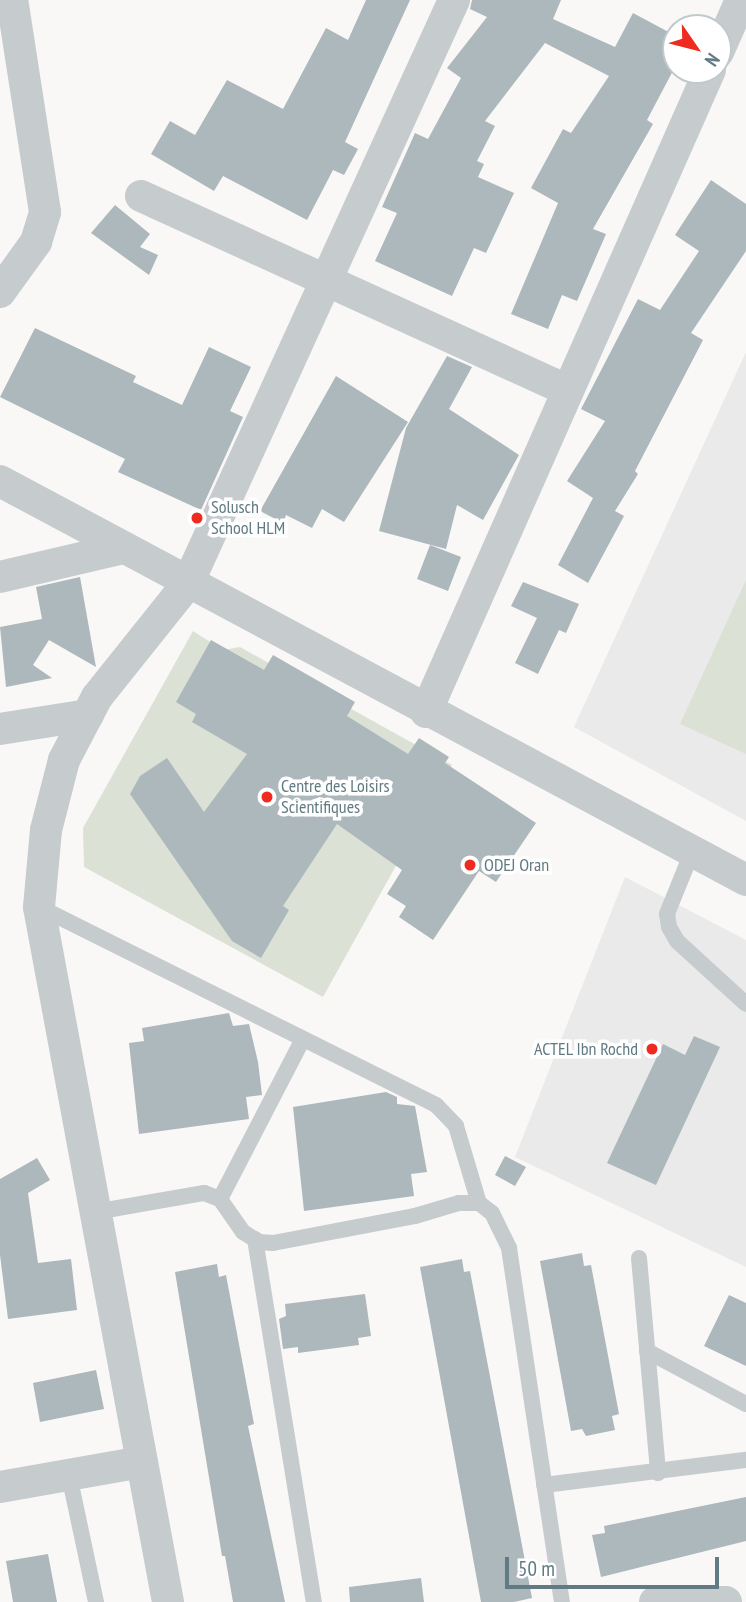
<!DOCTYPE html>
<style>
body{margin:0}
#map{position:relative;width:746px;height:1602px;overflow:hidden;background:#f9f8f6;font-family:"PT Sans Narrow",sans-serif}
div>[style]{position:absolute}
.built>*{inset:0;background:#e9eae9}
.green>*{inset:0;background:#dce1d6}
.building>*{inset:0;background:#acb8bb}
.service>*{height:16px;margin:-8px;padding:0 8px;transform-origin:8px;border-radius:8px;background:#c6cbce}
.minor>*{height:32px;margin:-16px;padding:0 16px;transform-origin:16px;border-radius:16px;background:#c6cbce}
.dots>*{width:19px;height:19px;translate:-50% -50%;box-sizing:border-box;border:4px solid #fff;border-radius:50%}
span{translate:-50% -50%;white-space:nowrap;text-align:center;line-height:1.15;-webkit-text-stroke:7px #fff;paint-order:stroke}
.poi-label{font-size:18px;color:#617a83}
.left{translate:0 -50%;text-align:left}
.right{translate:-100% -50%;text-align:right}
.north{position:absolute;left:662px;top:14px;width:70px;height:70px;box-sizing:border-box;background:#fff;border:2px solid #c0cacd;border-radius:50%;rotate:125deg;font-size:19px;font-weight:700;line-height:28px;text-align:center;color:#617a83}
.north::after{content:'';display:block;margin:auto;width:24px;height:32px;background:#ef2a1f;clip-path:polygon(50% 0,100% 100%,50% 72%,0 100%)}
.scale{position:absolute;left:505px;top:1557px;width:214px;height:32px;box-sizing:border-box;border:4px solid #617a83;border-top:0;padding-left:9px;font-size:21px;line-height:24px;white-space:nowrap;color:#617a83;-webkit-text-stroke:5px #fff;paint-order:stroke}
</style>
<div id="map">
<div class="built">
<i style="clip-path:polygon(746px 352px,746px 821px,574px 727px)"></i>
<i style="clip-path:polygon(625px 877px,746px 940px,746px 1267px,515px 1157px)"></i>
</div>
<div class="green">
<i style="clip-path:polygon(746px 580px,746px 754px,680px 724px)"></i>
<i style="clip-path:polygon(193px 631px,223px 650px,240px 647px,452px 765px,323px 997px,84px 867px,83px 828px)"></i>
</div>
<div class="building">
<i style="clip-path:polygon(366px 0,410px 0,345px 142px,358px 149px,344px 175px,333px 170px,307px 220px,223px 176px,214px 191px,151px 154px,170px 121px,195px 135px,227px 80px,283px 109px,326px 28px,348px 40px)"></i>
<i style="clip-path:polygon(472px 0,561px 0,553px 19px,615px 47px,633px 13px,676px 36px,676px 65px,647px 120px,653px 124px,593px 229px,606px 234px,577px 301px,562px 295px,548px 329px,511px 314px,558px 203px,531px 188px,563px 129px,571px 133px,609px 76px,545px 43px,485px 121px,495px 126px,477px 161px,484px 164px,478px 177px,514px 193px,486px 253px,474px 248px,452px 296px,375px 261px,397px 213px,382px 207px,415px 133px,428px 139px,461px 78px,447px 68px,487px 17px,470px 9px)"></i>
<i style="clip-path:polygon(711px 180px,746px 204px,746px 251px,691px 333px,703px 340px,635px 471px,638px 474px,615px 511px,624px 516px,588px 583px,558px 565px,593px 498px,567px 481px,605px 421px,581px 409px,638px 299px,660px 310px,699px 251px,675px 235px)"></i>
<i style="clip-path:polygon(115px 205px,150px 234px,140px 247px,158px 255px,149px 275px,91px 233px)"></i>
<i style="clip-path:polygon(35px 328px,136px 376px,133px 382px,182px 405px,209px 347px,251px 367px,230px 411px,243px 417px,201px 510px,118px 472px,125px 459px,0 397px)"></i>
<i style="clip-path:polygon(447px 356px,472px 367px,449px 409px,519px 455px,483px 520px,457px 505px,446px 549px,379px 531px,406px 428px)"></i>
<i style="clip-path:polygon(336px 376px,408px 422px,344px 522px,322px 509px,312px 528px,286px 515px,283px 523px,260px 511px)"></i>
<i style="clip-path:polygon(430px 545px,461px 557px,448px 591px,417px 579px)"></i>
<i style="clip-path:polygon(80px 577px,96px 667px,49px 640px,33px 665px,52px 678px,6px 687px,0 627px,42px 619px,36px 587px)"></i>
<i style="clip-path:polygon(523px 582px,579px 604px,566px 633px,559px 630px,538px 674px,515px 663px,537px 618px,511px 606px)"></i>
<i style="clip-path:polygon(211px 640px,264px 670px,273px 655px,355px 702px,347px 716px,408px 754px,419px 738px,449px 757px,445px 763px,536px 823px,496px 882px,479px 871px,433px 940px,399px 917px,406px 906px,387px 894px,402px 870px,337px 824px,283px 906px,289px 910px,261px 958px,232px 941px,130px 794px,140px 776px,167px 758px,204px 812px,247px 754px,192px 722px,196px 714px,176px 702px)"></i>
<i style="clip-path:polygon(229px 1013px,233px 1026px,249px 1024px,258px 1062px,262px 1095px,246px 1097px,249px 1119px,139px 1134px,129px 1043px,144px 1041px,142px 1028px)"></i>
<i style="clip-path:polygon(694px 1036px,720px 1047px,656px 1185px,607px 1163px,663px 1044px,685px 1055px)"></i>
<i style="clip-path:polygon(386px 1092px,397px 1097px,397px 1104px,415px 1106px,427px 1172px,411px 1174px,414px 1196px,304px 1211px,293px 1107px)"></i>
<i style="clip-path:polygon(505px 1156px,526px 1167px,515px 1186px,495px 1175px)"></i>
<i style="clip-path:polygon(37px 1158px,50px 1180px,28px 1193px,38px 1263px,71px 1259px,77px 1310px,8px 1319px,0 1255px,0 1179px)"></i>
<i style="clip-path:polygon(582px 1253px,584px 1266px,591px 1265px,619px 1414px,612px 1416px,615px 1430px,586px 1436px,582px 1429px,571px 1431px,540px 1261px)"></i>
<i style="clip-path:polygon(462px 1259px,464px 1272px,470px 1271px,532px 1598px,514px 1602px,481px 1602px,420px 1267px)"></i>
<i style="clip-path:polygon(217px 1264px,219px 1277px,226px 1275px,254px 1424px,248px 1426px,285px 1602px,233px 1602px,225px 1556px,222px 1556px,175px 1272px)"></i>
<i style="clip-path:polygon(365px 1294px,371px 1336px,358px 1338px,359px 1345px,298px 1353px,298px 1347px,283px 1349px,279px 1319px,286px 1316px,285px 1304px)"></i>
<i style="clip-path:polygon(729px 1295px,746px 1303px,746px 1366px,704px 1346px)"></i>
<i style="clip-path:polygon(96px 1370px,104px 1409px,40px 1422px,33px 1383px)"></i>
<i style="clip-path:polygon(746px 1497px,746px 1541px,601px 1577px,592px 1535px,605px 1533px,604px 1526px)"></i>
<i style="clip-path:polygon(48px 1554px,57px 1602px,13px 1602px,6px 1561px)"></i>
<i style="clip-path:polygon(421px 1578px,424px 1602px,350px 1602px,349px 1587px)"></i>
</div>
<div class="service">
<i style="left:692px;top:852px;width:67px;rotate:112deg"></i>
<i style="left:667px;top:914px;width:13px;rotate:81deg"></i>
<i style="left:669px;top:927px;width:16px;rotate:60deg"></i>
<i style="left:677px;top:941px;width:93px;rotate:42.4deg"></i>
<i style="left:39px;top:907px;width:444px;rotate:26.5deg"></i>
<i style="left:436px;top:1105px;width:29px;rotate:46deg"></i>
<i style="left:456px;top:1126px;width:80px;rotate:73.4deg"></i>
<i style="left:220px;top:1199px;width:180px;rotate:-62.6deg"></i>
<i style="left:95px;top:1212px;width:111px;rotate:-9.9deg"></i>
<i style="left:204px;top:1193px;width:17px;rotate:21deg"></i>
<i style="left:220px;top:1199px;width:40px;rotate:55.1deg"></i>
<i style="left:243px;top:1232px;width:19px;rotate:32deg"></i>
<i style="left:259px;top:1242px;width:14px;rotate:4deg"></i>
<i style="left:273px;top:1243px;width:145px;rotate:-10.8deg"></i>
<i style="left:415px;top:1216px;width:46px;rotate:-16.5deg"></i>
<i style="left:459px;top:1203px;width:20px"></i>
<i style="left:479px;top:1203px;width:16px;rotate:38deg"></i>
<i style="left:492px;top:1213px;width:39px;rotate:64deg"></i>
<i style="left:509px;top:1248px;width:358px;rotate:81.5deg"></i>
<i style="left:255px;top:1239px;width:368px;rotate:80.8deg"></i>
<i style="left:639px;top:1258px;width:216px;rotate:84.9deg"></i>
<i style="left:647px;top:1351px;width:112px;rotate:28.2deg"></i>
<i style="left:69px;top:1475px;width:130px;rotate:78deg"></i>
<i style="left:544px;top:1485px;width:204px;rotate:-7.1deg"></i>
</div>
<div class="minor">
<i style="left:718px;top:52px;width:57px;rotate:-66.1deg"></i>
<i style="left:141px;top:196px;width:469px;rotate:24.5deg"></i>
<i style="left:0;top:292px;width:62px;rotate:-54.2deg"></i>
<i style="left:36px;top:242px;width:31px;rotate:-73deg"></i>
<i style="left:45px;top:212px;width:215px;rotate:-98.8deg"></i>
<i style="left:0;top:481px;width:846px;rotate:28.14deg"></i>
<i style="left:0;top:577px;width:127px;rotate:-13.2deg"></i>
<i style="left:426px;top:712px;width:702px;rotate:-66.14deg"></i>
<i style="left:0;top:729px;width:89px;rotate:-9deg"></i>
<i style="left:0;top:1487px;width:144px;rotate:-10deg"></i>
<i style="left:168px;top:1602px;width:707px;rotate:-100.52deg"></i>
<i style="left:39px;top:907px;width:77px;rotate:-84.8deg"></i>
<i style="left:46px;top:830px;width:72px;rotate:-75.6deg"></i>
<i style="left:64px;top:760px;width:71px;rotate:-62.4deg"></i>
<i style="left:97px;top:697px;width:146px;rotate:-51.4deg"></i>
<i style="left:188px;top:583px;width:641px;rotate:-65.47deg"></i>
<i style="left:655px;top:1602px;width:71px"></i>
</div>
<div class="dots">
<i style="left:197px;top:518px;background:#ef2a1f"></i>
<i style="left:267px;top:797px;background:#ef2a1f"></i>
<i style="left:470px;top:865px;background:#ef2a1f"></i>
<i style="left:652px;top:1049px;background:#ef2a1f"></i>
</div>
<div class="poi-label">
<span class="left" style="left:211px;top:518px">Solusch<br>School HLM</span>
<span class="left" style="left:281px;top:797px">Centre des Loisirs<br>Scientifiques</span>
<span class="left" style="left:484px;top:865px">ODEJ Oran</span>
<span class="right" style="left:638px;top:1049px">ACTEL Ibn Rochd</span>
</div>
<div class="north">N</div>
<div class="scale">50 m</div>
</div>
